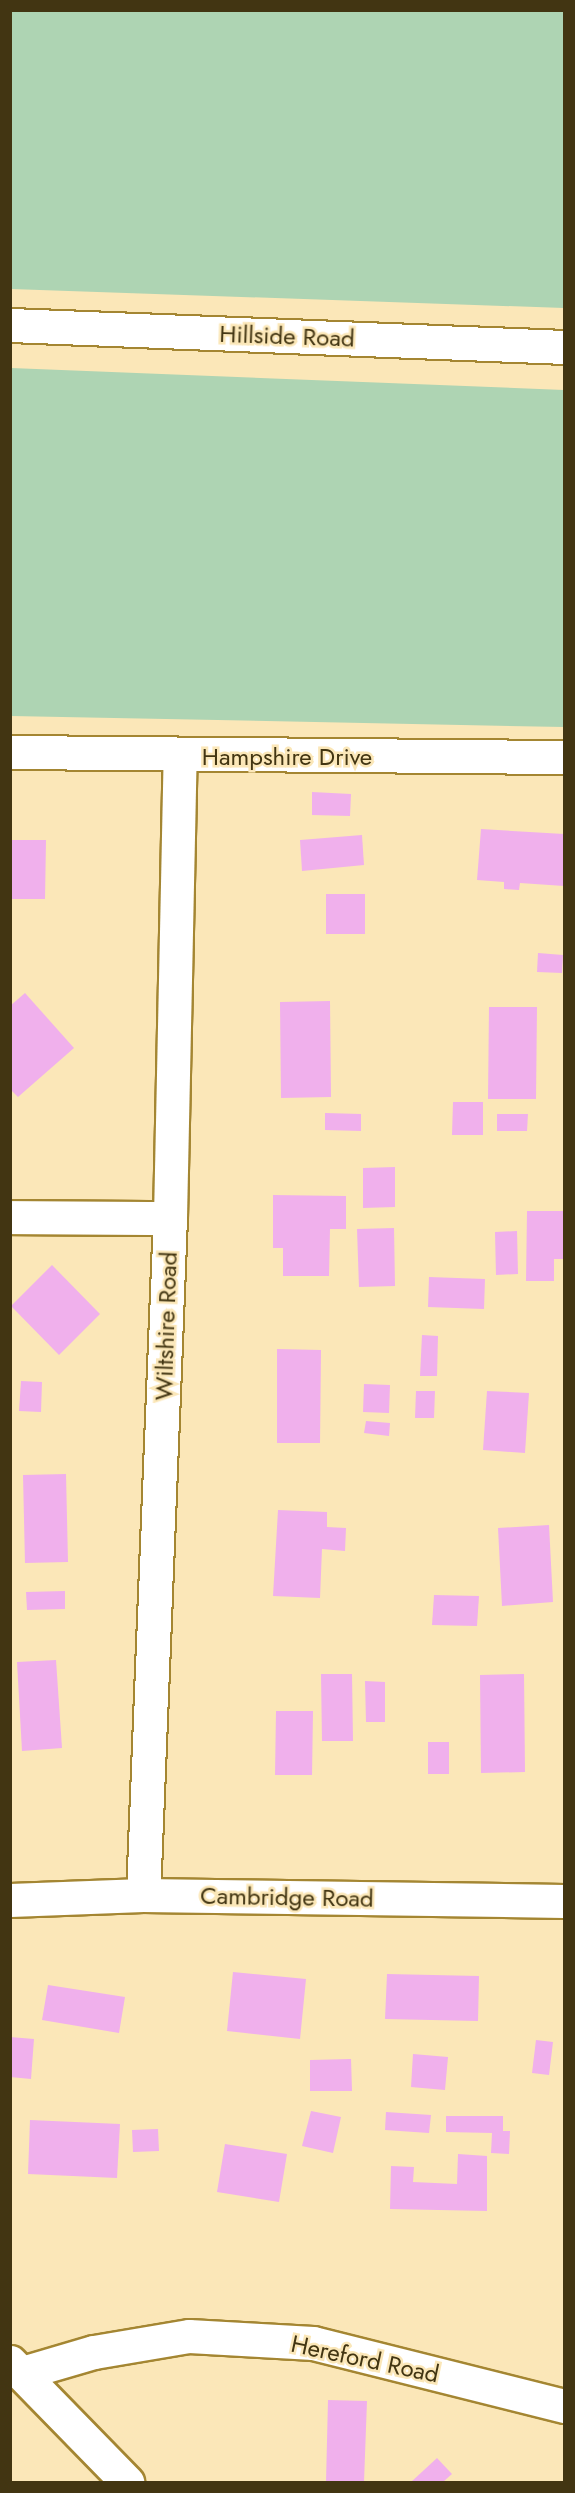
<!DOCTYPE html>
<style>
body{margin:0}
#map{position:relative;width:575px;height:2493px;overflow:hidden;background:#fbe7b8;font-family:Jost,sans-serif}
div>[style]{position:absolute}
.green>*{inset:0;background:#aed4b3}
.building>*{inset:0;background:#f0b0ec}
.roads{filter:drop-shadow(2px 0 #a48632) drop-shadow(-2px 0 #a48632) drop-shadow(0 2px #a48632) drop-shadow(0 -2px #a48632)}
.minor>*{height:33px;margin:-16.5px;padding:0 16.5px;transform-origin:16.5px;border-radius:16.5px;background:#fff}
.secondary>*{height:33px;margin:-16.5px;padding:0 16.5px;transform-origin:16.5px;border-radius:16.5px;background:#fff}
span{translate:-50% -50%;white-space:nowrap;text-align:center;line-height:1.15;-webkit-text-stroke:5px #fbe7b8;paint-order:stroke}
.street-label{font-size:24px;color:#423512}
.frame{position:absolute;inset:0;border:12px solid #423512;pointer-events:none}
</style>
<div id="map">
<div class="green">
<i style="clip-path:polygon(11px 10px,564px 11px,564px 308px,11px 289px)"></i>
<i style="clip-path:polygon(11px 368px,564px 390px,564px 727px,11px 716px)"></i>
</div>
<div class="building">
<i style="clip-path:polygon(312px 792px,351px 794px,350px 816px,312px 815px)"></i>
<i style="clip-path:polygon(481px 829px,564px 834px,564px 886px,520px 883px,519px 890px,504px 889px,504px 882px,477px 880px)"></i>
<i style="clip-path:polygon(362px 835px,364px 865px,302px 871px,300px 840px)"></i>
<i style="clip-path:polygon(10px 840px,46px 840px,45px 899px,10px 899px)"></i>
<i style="clip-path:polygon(326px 894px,365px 894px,365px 934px,326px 934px)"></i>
<i style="clip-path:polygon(538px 953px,563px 955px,562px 973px,537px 972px)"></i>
<i style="clip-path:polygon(25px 993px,74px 1048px,18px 1097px,10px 1089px,10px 1006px)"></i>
<i style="clip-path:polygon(330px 1001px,331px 1097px,281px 1098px,280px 1002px)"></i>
<i style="clip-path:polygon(489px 1007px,537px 1007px,536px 1099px,488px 1099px)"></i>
<i style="clip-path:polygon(453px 1102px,483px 1102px,483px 1135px,452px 1135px)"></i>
<i style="clip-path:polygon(325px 1113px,361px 1114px,361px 1131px,325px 1130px)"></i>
<i style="clip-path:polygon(497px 1114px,528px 1114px,527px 1131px,497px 1131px)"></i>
<i style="clip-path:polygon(395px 1167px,395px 1207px,363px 1208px,363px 1168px)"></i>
<i style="clip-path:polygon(273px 1195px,346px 1196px,346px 1229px,330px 1229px,329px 1276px,283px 1276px,283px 1248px,273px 1248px)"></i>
<i style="clip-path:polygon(527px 1211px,564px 1211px,563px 1259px,554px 1259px,554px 1281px,526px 1281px)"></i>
<i style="clip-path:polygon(394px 1228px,395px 1286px,359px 1287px,357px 1229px)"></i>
<i style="clip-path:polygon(517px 1231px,518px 1274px,496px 1275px,495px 1232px)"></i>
<i style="clip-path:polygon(52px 1265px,100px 1314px,59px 1355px,11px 1306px)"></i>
<i style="clip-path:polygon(429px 1277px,485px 1279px,484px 1309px,428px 1307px)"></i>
<i style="clip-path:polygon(422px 1335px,438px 1336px,437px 1376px,420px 1376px)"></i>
<i style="clip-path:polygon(277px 1349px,321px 1350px,320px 1443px,277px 1443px)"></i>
<i style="clip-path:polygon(21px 1381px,42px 1382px,41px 1412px,19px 1411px)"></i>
<i style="clip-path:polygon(364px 1384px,390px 1385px,389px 1413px,363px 1412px)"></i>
<i style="clip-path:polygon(416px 1391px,435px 1391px,434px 1418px,415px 1418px)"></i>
<i style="clip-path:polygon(487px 1391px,529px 1393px,525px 1453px,483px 1450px)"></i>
<i style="clip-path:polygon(366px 1421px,390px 1423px,389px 1436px,364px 1433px)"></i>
<i style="clip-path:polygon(66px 1474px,68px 1562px,25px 1563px,23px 1475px)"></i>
<i style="clip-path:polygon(278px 1510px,327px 1512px,327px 1527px,346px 1528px,345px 1551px,322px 1549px,320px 1598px,273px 1596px)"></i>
<i style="clip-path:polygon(549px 1525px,553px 1602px,502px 1606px,498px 1528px)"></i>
<i style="clip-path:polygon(65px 1591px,65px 1609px,27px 1610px,26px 1592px)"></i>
<i style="clip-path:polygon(434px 1595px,479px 1596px,477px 1626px,432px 1625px)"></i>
<i style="clip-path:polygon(56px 1660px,62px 1748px,22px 1751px,17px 1662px)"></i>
<i style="clip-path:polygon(321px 1674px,352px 1674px,353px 1741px,322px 1741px)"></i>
<i style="clip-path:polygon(524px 1674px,525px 1772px,481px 1773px,480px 1675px)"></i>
<i style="clip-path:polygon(365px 1681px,385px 1682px,385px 1722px,366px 1722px)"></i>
<i style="clip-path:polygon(276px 1711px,313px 1711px,312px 1775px,275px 1775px)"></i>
<i style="clip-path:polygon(428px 1742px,449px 1742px,449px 1774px,428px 1774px)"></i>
<i style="clip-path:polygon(233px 1972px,306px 1979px,300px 2039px,227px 2031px)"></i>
<i style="clip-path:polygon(387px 1974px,479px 1976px,478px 2021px,385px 2019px)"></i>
<i style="clip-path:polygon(48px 1985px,125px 1997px,119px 2033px,42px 2020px)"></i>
<i style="clip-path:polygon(10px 2037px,34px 2039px,31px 2079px,10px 2077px)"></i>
<i style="clip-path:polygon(536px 2040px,553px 2042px,549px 2075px,532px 2073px)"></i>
<i style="clip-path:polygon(413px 2054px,448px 2057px,445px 2090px,411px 2087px)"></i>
<i style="clip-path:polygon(351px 2059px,352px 2091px,310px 2091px,310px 2060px)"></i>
<i style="clip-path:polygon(311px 2111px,341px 2117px,333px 2153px,302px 2146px)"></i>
<i style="clip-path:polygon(386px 2112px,431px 2115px,429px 2133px,385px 2130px)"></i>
<i style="clip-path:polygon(446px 2116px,503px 2116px,503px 2131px,510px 2131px,509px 2154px,491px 2153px,492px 2133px,446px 2132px)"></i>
<i style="clip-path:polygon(30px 2120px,120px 2124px,117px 2178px,28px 2174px)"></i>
<i style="clip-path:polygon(158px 2129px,159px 2151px,133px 2152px,132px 2130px)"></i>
<i style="clip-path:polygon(225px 2144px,287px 2154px,279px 2202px,217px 2192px)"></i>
<i style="clip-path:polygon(458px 2154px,487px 2156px,487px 2211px,390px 2209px,391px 2166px,414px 2167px,413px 2182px,457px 2184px)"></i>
<i style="clip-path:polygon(328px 2400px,367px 2401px,364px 2482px,326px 2482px)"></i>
<i style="clip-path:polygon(437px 2458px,452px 2474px,443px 2482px,411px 2482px)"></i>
</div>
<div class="roads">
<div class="minor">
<i style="left:10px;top:752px;width:554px;rotate:0.52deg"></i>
<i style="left:10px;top:1217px;width:160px;rotate:0.4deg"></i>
<i style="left:143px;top:1895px;width:678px;rotate:-87.72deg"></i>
<i style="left:170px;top:1218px;width:462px;rotate:-88.8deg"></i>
<i style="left:10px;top:1900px;width:133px;rotate:-2.2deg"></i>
<i style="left:143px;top:1895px;width:421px;rotate:0.8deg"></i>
<i style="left:10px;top:2362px;width:168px;rotate:45.7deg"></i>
<i style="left:22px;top:2373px;width:75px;rotate:-16.3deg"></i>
<i style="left:94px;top:2352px;width:96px;rotate:-9.6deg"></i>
<i style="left:189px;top:2336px;width:124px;rotate:3.2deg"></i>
<i style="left:313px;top:2343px;width:259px;rotate:14.1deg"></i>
</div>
<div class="secondary">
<i style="left:10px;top:325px;width:554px;rotate:2.27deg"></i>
</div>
</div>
<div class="street-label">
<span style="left:287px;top:336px;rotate:2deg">Hillside Road</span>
<span style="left:287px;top:757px">Hampshire Drive</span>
<span style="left:166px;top:1326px;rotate:-88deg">Wiltshire Road</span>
<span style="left:287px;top:1897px;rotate:1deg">Cambridge Road</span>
<span style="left:365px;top:2359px;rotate:12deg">Hereford Road</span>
</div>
<div class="frame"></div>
</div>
